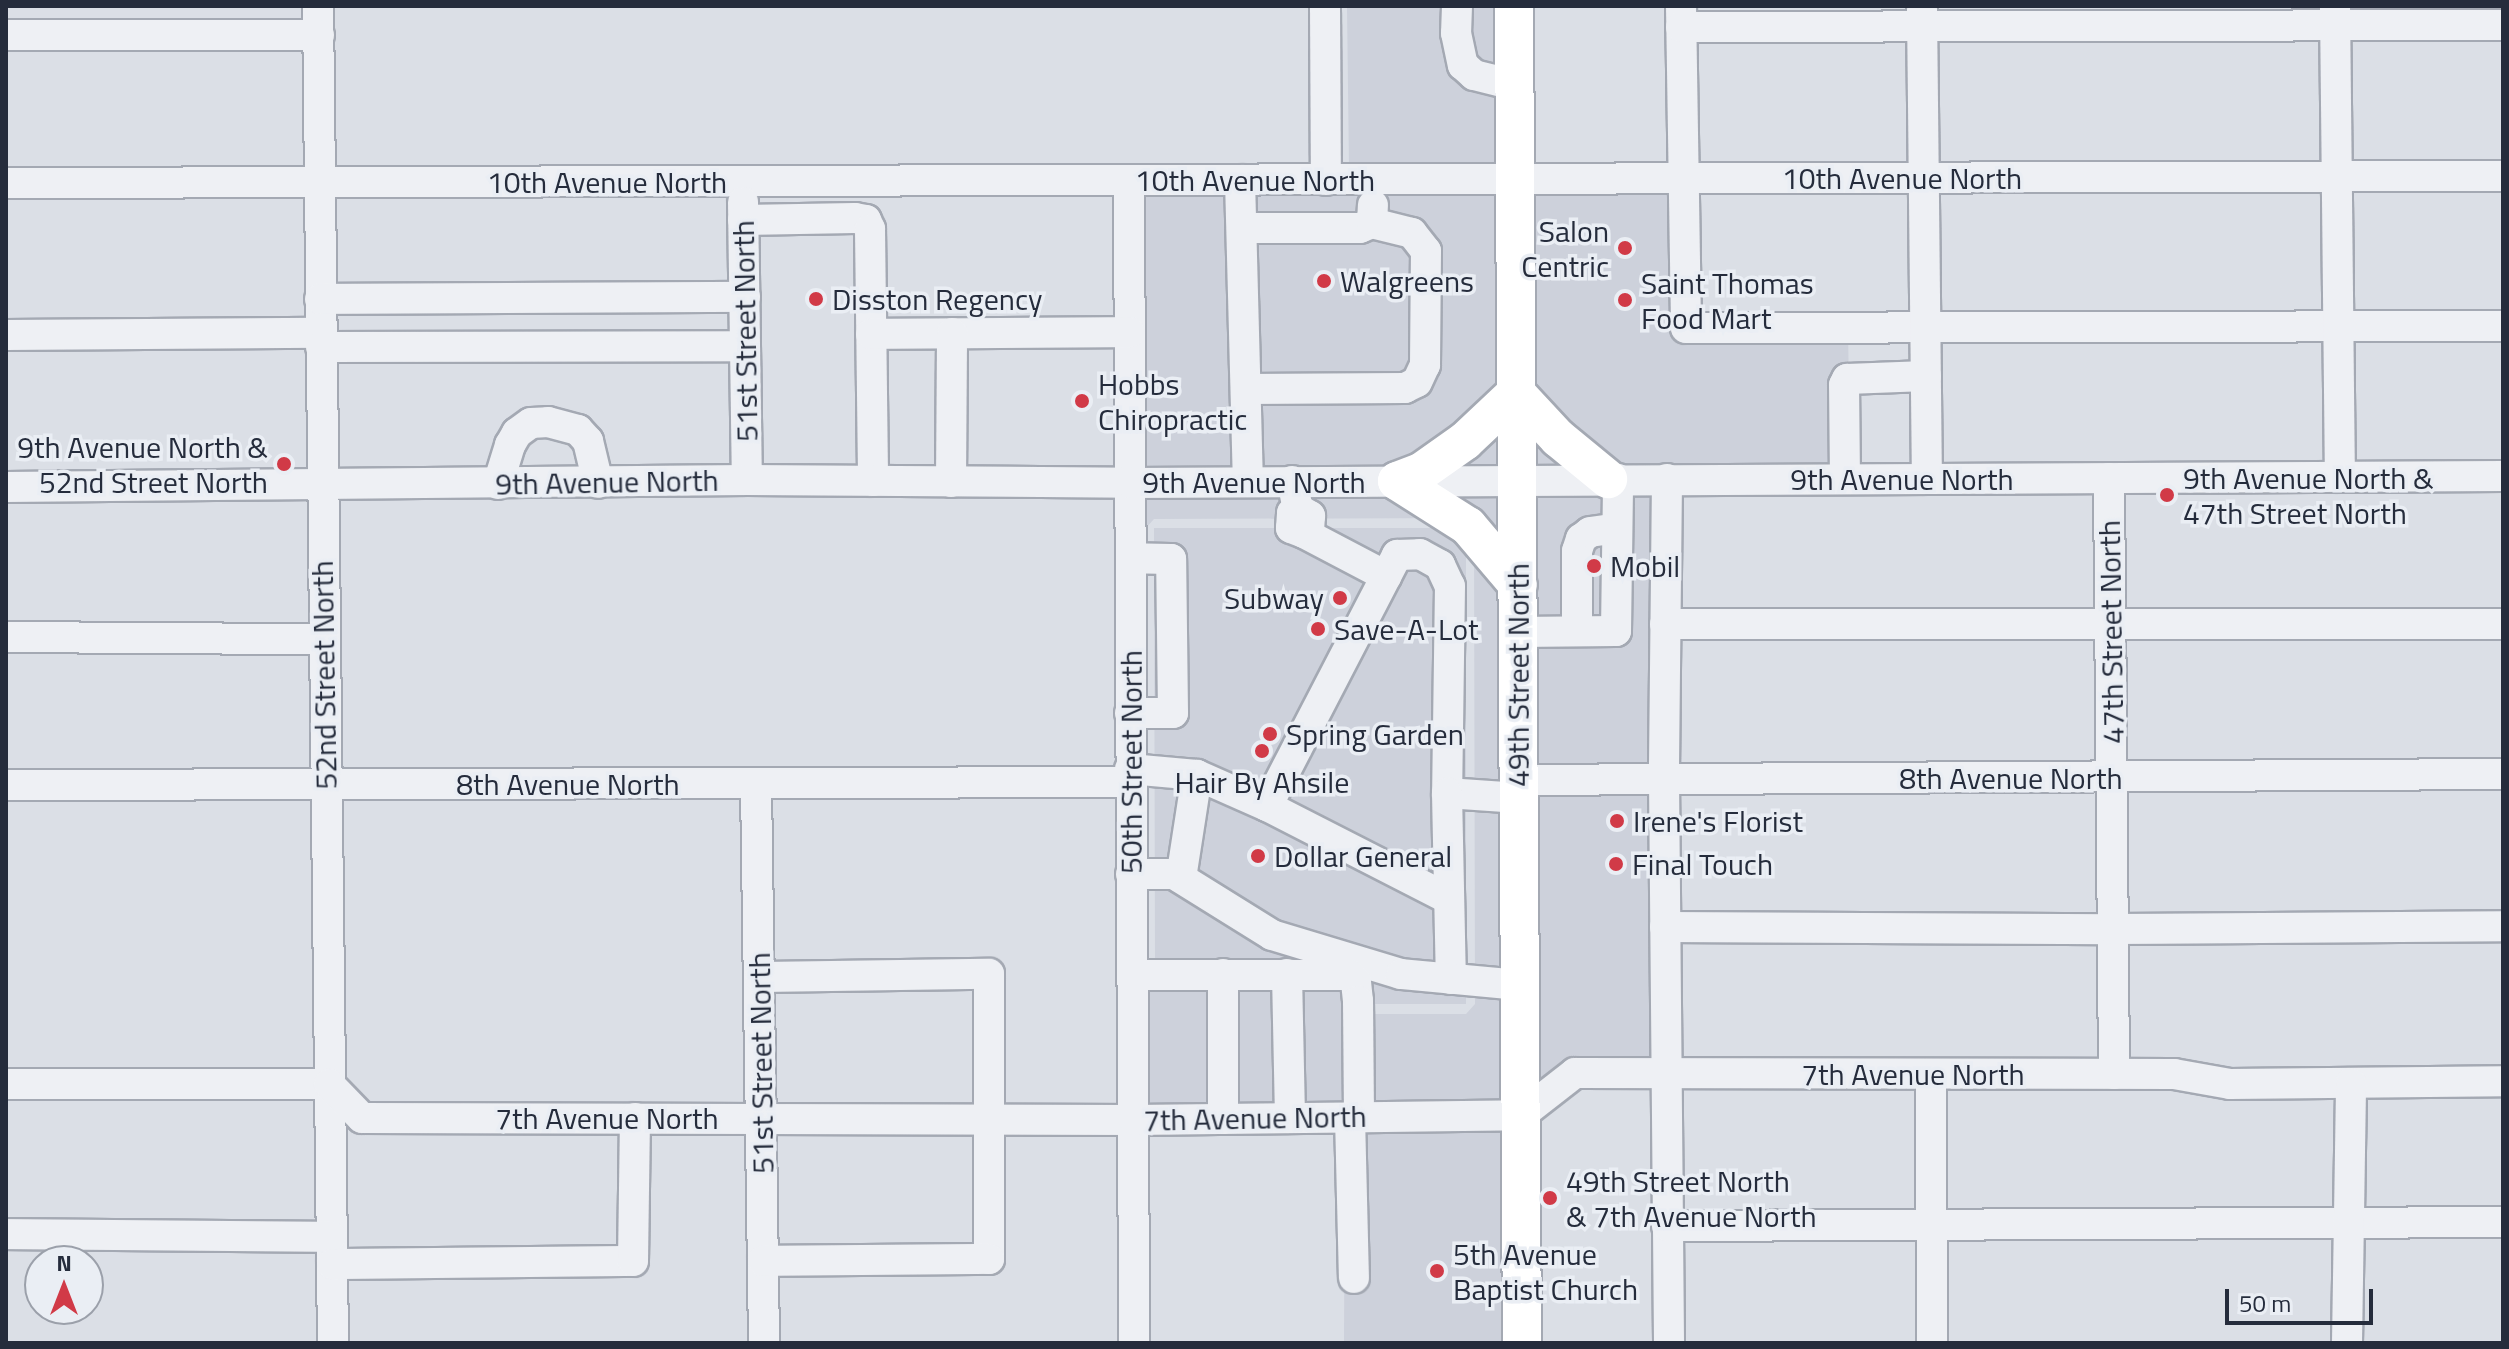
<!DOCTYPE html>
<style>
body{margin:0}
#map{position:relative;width:2509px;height:1349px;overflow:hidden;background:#dbdfe6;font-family:"Titillium Web",sans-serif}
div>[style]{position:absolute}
.built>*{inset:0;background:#cdd1db}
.roads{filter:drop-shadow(2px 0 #a4a9b3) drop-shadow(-2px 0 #a4a9b3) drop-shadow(0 2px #a4a9b3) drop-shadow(0 -2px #a4a9b3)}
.minor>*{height:30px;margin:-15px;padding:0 15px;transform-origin:15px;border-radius:15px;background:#eef0f4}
.major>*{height:38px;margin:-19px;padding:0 19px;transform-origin:19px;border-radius:19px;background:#fff}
.dots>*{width:22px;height:22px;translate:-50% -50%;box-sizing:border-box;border:4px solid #eaeef4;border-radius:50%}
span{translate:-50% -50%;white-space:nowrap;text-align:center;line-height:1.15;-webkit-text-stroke:7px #eaeef4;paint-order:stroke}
.street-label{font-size:30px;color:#252c3c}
.poi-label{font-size:30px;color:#252c3c}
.right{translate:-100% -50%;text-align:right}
.left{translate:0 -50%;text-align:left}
.frame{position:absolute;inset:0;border:8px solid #252c3c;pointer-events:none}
.north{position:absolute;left:24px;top:1245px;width:80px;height:80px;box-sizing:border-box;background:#eaeef4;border:2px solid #9ba0aa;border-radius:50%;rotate:0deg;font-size:22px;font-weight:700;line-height:32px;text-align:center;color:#252c3c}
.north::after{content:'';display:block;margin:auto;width:28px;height:36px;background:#d13a47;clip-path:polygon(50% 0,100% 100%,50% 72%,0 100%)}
.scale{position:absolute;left:2225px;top:1289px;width:148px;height:36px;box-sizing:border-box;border:4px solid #252c3c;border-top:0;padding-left:10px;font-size:24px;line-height:28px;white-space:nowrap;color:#252c3c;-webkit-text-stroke:6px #eaeef4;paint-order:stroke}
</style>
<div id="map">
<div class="built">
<i style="clip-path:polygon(1347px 6px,1504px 6px,1505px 167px,1349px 168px)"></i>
<i style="clip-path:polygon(1505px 190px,1506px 468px,1141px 471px,1139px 191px)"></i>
<i style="clip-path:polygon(1526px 190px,1698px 190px,1700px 328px,1848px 326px,1850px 467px,1527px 468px)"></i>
<i style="clip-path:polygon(evenodd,1507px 491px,1511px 1104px,1144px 1108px,1142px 494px,1507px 491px,1465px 518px,1474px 528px,1475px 1004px,1466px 1014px,1362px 1014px,1353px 974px,1146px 964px,1145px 529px,1154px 519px,1465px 518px)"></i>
<i style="clip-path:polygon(1527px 491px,1682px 491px,1682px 768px,1529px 768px)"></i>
<i style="clip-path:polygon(1154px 528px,1466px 528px,1466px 1004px,1362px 1004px,1362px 965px,1155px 964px)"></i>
<i style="clip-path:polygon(1529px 791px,1681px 791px,1665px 1062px,1538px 1088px)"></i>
<i style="clip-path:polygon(1511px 1127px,1512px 1343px,1344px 1343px,1345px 1129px)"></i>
</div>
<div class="roads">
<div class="minor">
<i style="left:318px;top:6px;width:1337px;rotate:89.36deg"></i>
<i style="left:1325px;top:6px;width:174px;rotate:89.7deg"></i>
<i style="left:1457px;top:6px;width:27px;rotate:92deg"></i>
<i style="left:1456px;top:33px;width:33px;rotate:78deg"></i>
<i style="left:1463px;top:65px;width:15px;rotate:42deg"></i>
<i style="left:1474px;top:75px;width:41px;rotate:14deg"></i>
<i style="left:1681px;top:6px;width:322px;rotate:89.1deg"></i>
<i style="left:1686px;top:328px;width:817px;rotate:-0.14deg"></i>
<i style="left:2335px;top:7px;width:470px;rotate:89.4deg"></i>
<i style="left:1922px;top:9px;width:470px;rotate:89.4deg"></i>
<i style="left:1681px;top:27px;width:822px;rotate:-0.14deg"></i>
<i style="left:6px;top:35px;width:313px"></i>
<i style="left:1129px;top:180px;width:1163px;rotate:89.75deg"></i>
<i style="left:1240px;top:180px;width:302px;rotate:88.5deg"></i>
<i style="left:6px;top:183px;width:2497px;rotate:-0.16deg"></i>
<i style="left:743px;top:202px;width:278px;rotate:89.2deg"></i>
<i style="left:743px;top:220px;width:112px;rotate:-1deg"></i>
<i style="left:855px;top:218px;width:11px;rotate:10deg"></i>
<i style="left:866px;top:220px;width:10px;rotate:66deg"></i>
<i style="left:870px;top:229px;width:252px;rotate:89.3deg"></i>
<i style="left:1242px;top:228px;width:118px"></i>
<i style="left:1360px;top:228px;width:13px;rotate:-23deg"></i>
<i style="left:1372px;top:223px;width:18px;rotate:-87deg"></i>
<i style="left:320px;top:299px;width:425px;rotate:-0.3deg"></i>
<i style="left:871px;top:334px;width:259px;rotate:-0.4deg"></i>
<i style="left:6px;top:335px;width:315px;rotate:-0.4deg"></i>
<i style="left:321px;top:347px;width:424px;rotate:-0.1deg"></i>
<i style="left:1246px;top:389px;width:159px;rotate:-0.4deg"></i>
<i style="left:1405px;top:388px;width:13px;rotate:-27deg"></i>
<i style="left:1417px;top:382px;width:19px;rotate:-65deg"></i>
<i style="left:1425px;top:365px;width:114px;rotate:-89.5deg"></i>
<i style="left:1426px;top:251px;width:23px;rotate:-128deg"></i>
<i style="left:1412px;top:233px;width:41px;rotate:-166deg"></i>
<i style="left:2109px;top:478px;width:596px;rotate:89.52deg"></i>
<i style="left:1667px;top:479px;width:300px;rotate:90.6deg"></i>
<i style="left:1664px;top:779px;width:564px;rotate:89.49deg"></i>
<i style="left:1845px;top:479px;width:94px;rotate:-90.6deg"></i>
<i style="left:1844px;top:385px;width:7px;rotate:-63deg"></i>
<i style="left:1847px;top:379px;width:79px;rotate:-2.2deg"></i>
<i style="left:1292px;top:481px;width:29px;rotate:78deg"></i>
<i style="left:1298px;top:509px;width:14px;rotate:30deg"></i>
<i style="left:1310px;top:516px;width:13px;rotate:94deg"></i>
<i style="left:1309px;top:529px;width:6px;rotate:141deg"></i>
<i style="left:1304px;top:533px;width:14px;rotate:-159deg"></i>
<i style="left:1291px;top:528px;width:15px;rotate:-86deg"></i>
<i style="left:1292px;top:513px;width:7px;rotate:-34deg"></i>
<i style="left:951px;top:482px;width:149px;rotate:-89.6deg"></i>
<i style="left:498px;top:484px;width:41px;rotate:-72.9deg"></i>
<i style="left:510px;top:445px;width:14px;rotate:-60deg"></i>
<i style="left:517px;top:433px;width:17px;rotate:-36deg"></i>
<i style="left:531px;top:423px;width:17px;rotate:-3deg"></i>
<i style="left:548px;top:422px;width:31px;rotate:15deg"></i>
<i style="left:578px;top:430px;width:15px;rotate:48deg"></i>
<i style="left:588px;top:441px;width:43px;rotate:76.6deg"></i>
<i style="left:6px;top:487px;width:741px;rotate:-0.54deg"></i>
<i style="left:747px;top:480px;width:384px;rotate:0.4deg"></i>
<i style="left:1131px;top:483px;width:1372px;rotate:-0.29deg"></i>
<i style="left:1304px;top:533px;width:93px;rotate:27.7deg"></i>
<i style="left:1665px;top:624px;width:838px"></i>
<i style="left:1577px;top:631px;width:80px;rotate:-90deg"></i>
<i style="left:1577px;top:551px;width:13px;rotate:-72deg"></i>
<i style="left:1581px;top:539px;width:11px;rotate:-38deg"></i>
<i style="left:1590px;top:532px;width:27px;rotate:-8deg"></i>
<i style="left:1518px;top:632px;width:98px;rotate:-0.6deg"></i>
<i style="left:1616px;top:631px;width:152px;rotate:-89.2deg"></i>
<i style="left:6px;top:637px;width:318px;rotate:0.4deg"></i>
<i style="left:1130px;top:713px;width:43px"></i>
<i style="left:1173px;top:713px;width:154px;rotate:-90.7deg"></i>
<i style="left:1171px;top:559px;width:39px;rotate:-179deg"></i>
<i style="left:1130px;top:769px;width:67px;rotate:5.1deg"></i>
<i style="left:1197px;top:775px;width:104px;rotate:98.8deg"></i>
<i style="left:1197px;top:775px;width:77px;rotate:23.9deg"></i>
<i style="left:1267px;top:806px;width:283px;rotate:-62.6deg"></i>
<i style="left:1397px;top:555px;width:23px;rotate:-2deg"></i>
<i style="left:1420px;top:554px;width:23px;rotate:29deg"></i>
<i style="left:1440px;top:565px;width:23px;rotate:65deg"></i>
<i style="left:1450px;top:586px;width:207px;rotate:90.8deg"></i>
<i style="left:1447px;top:793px;width:72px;rotate:4deg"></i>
<i style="left:1519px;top:780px;width:984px;rotate:-0.35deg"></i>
<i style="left:756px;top:784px;width:559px;rotate:89.18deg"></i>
<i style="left:6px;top:785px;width:1124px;rotate:-0.15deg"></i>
<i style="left:1447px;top:793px;width:186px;rotate:88.8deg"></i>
<i style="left:1267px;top:806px;width:204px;rotate:27.1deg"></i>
<i style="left:1131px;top:874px;width:43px"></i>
<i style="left:1174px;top:874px;width:115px;rotate:31.9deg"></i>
<i style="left:1272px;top:935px;width:135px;rotate:16.8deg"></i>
<i style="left:1401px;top:974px;width:120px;rotate:5.3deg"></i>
<i style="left:1665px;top:927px;width:448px;rotate:0.3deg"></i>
<i style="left:2113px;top:929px;width:390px;rotate:-0.4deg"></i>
<i style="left:1287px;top:974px;width:144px;rotate:88.8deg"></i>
<i style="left:1132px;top:975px;width:218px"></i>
<i style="left:1350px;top:975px;width:9px;rotate:49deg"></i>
<i style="left:1356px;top:982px;width:19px;rotate:84deg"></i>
<i style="left:1358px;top:1001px;width:116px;rotate:89.5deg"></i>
<i style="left:760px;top:977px;width:229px;rotate:-0.8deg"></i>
<i style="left:989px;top:974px;width:285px;rotate:90deg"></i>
<i style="left:989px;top:1259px;width:226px;rotate:179.5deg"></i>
<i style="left:1931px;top:1074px;width:269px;rotate:89.8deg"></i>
<i style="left:6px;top:1084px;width:323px"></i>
<i style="left:329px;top:1084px;width:47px;rotate:45.9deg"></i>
<i style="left:362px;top:1118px;width:772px;rotate:0.15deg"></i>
<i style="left:1134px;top:1120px;width:387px;rotate:-0.7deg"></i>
<i style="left:1521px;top:1115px;width:68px;rotate:-37.9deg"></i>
<i style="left:1575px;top:1073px;width:599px;rotate:0.1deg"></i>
<i style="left:2174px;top:1074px;width:57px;rotate:10.1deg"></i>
<i style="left:2230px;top:1084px;width:273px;rotate:-0.6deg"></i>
<i style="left:1350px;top:1117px;width:161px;rotate:88.6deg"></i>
<i style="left:1223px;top:1119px;width:145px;rotate:-90deg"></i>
<i style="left:1667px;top:1226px;width:836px;rotate:-0.27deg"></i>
<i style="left:6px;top:1234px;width:325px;rotate:0.5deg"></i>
<i style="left:332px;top:1264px;width:301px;rotate:-0.6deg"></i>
<i style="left:633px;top:1261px;width:143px;rotate:-89.2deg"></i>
<i style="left:2347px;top:1343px;width:260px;rotate:-89.1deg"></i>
</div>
<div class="major">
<i style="left:1514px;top:6px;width:1337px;rotate:89.66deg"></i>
<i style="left:1516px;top:393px;width:62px;rotate:47deg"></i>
<i style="left:1558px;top:438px;width:65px;rotate:39.4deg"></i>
<i style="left:1397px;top:481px;width:84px;rotate:32.4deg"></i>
<i style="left:1468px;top:526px;width:77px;rotate:49.7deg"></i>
<i style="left:1397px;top:481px;width:26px;rotate:-21deg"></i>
<i style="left:1421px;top:472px;width:54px;rotate:-35.2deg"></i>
<i style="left:1465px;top:441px;width:70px;rotate:-43.3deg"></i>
</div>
</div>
<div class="dots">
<i style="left:1625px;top:248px;background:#d13a47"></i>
<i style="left:1324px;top:281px;background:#d13a47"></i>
<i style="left:816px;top:299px;background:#d13a47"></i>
<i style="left:1625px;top:300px;background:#d13a47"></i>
<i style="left:1082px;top:401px;background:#d13a47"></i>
<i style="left:284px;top:464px;background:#d13a47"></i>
<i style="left:2167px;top:495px;background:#d13a47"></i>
<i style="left:1594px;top:566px;background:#d13a47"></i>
<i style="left:1340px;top:598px;background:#d13a47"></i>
<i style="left:1318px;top:629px;background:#d13a47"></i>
<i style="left:1270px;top:734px;background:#d13a47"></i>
<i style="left:1262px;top:751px;background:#d13a47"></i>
<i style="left:1617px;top:821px;background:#d13a47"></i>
<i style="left:1258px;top:856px;background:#d13a47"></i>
<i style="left:1616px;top:864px;background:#d13a47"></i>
<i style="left:1550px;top:1198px;background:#d13a47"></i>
<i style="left:1437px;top:1271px;background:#d13a47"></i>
</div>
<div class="street-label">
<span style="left:1902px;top:178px">10th Avenue North</span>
<span style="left:1255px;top:180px">10th Avenue North</span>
<span style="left:607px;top:182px">10th Avenue North</span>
<span style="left:745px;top:331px;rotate:-91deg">51st Street North</span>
<span style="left:1902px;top:479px">9th Avenue North</span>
<span style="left:607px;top:482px;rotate:-1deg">9th Avenue North</span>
<span style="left:1254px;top:482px">9th Avenue North</span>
<span style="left:2111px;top:632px;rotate:-91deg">47th Street North</span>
<span style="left:324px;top:675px;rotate:-91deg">52nd Street North</span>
<span style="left:1518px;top:675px;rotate:-90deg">49th Street North</span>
<span style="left:1131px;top:762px;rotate:-90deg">50th Street North</span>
<span style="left:2011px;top:778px">8th Avenue North</span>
<span style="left:568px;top:784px">8th Avenue North</span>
<span style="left:761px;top:1063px;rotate:-91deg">51st Street North</span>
<span style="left:1913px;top:1074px">7th Avenue North</span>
<span style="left:607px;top:1118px">7th Avenue North</span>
<span style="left:1255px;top:1118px;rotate:-1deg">7th Avenue North</span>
</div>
<div class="poi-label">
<span class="right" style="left:1609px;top:248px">Salon<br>Centric</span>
<span class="left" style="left:1340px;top:281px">Walgreens</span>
<span class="left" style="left:1641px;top:300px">Saint Thomas<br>Food Mart</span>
<span class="left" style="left:832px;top:299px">Disston Regency</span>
<span class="left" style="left:1098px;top:401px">Hobbs<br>Chiropractic</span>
<span class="right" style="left:268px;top:464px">9th Avenue North &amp;<br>52nd Street North</span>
<span class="left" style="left:2183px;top:495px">9th Avenue North &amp;<br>47th Street North</span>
<span class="left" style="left:1610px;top:566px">Mobil</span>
<span class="right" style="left:1324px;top:598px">Subway</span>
<span class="left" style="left:1334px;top:629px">Save-A-Lot</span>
<span class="left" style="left:1286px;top:734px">Spring Garden</span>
<span style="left:1262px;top:782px">Hair By Ahsile</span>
<span class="left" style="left:1633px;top:821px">Irene's Florist</span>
<span class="left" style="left:1274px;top:856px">Dollar General</span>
<span class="left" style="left:1632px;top:864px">Final Touch</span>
<span class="left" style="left:1566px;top:1198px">49th Street North<br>&amp; 7th Avenue North</span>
<span class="left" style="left:1453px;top:1271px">5th Avenue<br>Baptist Church</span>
</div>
<div class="frame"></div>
<div class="north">N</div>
<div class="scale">50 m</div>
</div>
